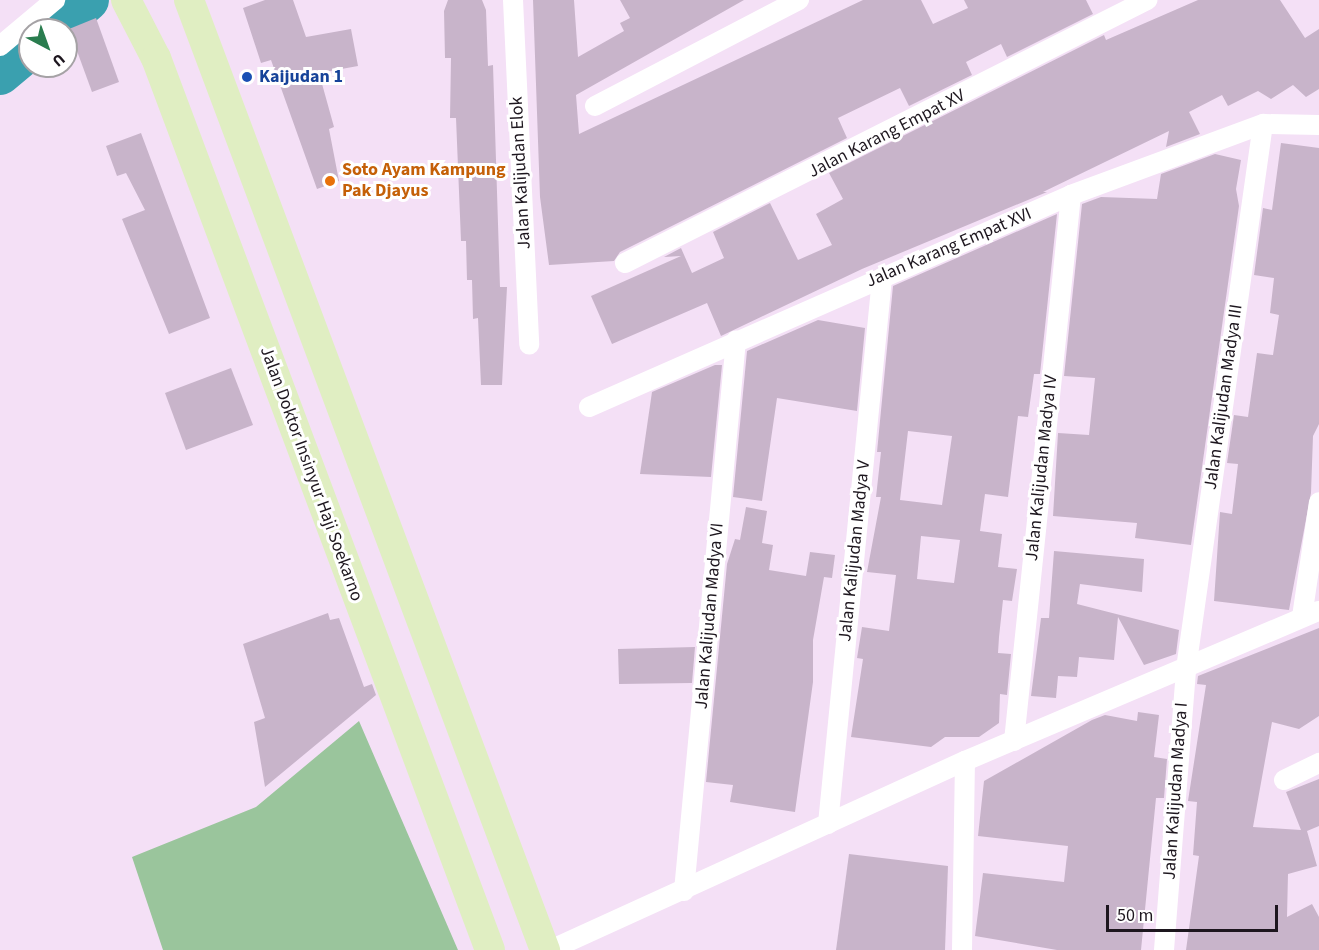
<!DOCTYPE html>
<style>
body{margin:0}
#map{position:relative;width:1319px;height:950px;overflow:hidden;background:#f4e0f6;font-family:"Source Sans 3",sans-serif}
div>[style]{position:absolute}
.green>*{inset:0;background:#9ac59c}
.river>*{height:42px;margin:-21px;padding:0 21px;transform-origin:21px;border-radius:21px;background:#3aa0af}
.building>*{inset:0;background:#c8b4ca}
.street>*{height:20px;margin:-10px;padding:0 10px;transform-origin:10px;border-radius:10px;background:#fff}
.primary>*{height:30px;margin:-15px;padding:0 15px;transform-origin:15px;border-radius:15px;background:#e0eec2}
.dots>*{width:16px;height:16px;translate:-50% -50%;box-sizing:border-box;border:3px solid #fff;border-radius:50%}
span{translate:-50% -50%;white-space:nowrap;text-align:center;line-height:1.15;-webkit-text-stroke:6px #fff;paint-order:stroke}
.transit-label{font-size:18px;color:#164399;font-weight:700}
.left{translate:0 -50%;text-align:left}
.street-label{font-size:18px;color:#1d161e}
.food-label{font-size:18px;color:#c56008;font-weight:700}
.north{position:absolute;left:18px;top:18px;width:60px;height:60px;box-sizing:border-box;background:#fff;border:2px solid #a5a2a5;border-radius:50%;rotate:139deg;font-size:16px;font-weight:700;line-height:24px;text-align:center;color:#1d161e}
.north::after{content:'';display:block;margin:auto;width:21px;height:27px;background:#2a7d4f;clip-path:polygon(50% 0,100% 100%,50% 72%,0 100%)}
.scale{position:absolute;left:1106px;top:905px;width:172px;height:27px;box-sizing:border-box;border:3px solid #1d161e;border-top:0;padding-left:8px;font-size:18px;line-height:21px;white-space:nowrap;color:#1d161e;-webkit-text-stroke:4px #fff;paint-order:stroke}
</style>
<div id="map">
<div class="green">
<i style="clip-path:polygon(359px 721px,458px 950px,163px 950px,132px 857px,256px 807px)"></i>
</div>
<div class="river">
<i style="left:53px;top:30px;width:46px;rotate:-40.6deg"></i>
<i style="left:0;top:74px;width:39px;rotate:-40deg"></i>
</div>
<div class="building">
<i style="clip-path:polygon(265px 0,293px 0,306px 37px,351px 29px,358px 66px,319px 73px,334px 127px,329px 129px,339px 181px,317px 189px,271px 60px,261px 63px,243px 8px)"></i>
<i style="clip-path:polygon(448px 0,482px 0,486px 10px,488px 66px,493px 65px,500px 287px,507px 287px,502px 385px,481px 385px,478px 318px,473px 319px,472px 280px,467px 280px,466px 241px,461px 241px,456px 118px,450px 118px,451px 58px,445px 58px,444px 11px)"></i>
<i style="clip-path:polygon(533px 0,574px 0,578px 57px,624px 31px,620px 23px,630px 18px,620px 0,744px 0,576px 95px,579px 134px,863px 0,921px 0,933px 24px,968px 8px,964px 0,1086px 0,1093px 14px,1007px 57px,1001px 44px,966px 62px,972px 75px,909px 106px,900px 88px,838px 118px,847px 138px,620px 252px,614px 261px,549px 265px,540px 197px)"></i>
<i style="clip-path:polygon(1198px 0,1280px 0,1305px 38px,1319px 29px,1319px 89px,1306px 97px,1293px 85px,1271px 99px,1258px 91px,1228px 106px,1222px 95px,1189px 112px,1200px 134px,1166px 147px,1169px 131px,1043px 192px,1047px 192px,862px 269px,721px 336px,707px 303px,612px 344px,591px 296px,681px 256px,664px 257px,681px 248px,692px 273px,724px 258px,713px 232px,770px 203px,798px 260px,832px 245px,816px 214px,843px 199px,829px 173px,1104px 35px,1106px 40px)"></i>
<i style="clip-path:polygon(96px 18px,119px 82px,92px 92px,69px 29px)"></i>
<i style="clip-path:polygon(141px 133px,210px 318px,169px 334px,122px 219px,145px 210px,126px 173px,117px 176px,106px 146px)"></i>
<i style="clip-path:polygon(1281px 143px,1319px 148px,1319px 424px,1313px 436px,1311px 493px,1289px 610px,1214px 601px,1220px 512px,1232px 514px,1238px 464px,1227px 463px,1234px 415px,1248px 417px,1257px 353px,1273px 355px,1279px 315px,1270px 313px,1274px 278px,1254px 275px,1263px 208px,1272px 210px)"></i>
<i style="clip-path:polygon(1215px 154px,1241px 160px,1236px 189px,1239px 206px,1191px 545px,1135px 538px,1137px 523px,1053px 516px,1058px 433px,1089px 435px,1095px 378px,1064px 376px,1082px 204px,1101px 197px,1157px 199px,1161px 174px)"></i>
<i style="clip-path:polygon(evenodd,1057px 214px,1040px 374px,1034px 374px,1028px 417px,1018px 416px,1008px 497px,985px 494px,980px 531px,1002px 534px,998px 567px,1017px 569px,1012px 601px,1003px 600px,999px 637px,998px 653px,1011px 654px,1007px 695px,1000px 694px,999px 723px,979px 737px,945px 737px,931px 747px,851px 737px,863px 659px,857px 658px,862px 627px,889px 631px,896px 575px,867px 572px,881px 497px,876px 497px,881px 452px,877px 452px,893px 286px,1057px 214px,908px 431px,952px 436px,942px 505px,900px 500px,908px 431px,1057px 214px,921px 536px,960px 540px,954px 583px,917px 579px,921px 536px)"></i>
<i style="clip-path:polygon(818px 320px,865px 328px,857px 411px,777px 398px,762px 501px,733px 497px,747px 351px)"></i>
<i style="clip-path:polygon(715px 365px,722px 365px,711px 477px,640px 474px,652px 392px)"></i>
<i style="clip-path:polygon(231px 368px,253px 425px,186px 450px,165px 393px)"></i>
<i style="clip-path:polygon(746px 507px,767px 511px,762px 543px,773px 545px,769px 570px,806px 576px,810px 552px,835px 555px,832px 578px,824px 577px,813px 640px,813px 682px,795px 812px,730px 802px,733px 785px,706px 782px,727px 564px,735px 539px,740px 540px)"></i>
<i style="clip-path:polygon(1054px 551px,1144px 559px,1142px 592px,1080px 584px,1077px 604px,1179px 630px,1176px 654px,1144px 665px,1118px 617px,1114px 660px,1079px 657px,1077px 677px,1058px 676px,1056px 698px,1031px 696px,1041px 618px,1049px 618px)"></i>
<i style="clip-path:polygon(328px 613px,330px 620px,339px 618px,364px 687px,372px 684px,376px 695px,265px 787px,254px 722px,265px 718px,243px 644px)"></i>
<i style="clip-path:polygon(1319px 628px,1319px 716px,1299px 729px,1272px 722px,1253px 827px,1301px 830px,1286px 792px,1319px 779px,1319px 826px,1307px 831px,1317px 866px,1288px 874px,1287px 917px,1312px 904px,1319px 917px,1319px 950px,1186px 950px,1199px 856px,1193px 855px,1197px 802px,1188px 801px,1206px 685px,1197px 684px,1198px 676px)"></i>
<i style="clip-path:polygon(695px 647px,692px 683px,619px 684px,618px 649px)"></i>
<i style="clip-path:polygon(1138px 712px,1159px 715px,1154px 757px,1167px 759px,1164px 798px,1156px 798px,1141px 950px,1057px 950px,975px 936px,983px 873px,1064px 882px,1068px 846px,978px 836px,984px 781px,1092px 720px,1105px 715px,1137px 721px)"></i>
<i style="clip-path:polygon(849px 854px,948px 866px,945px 950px,836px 950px)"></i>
</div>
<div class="street">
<i style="left:513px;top:0;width:345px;rotate:87.3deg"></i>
<i style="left:0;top:46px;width:72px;rotate:-39.9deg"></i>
<i style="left:595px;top:106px;width:230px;rotate:-27.5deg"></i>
<i style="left:625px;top:263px;width:585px;rotate:-26.74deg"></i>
<i style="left:589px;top:407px;width:527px;rotate:-23.74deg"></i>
<i style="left:1071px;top:195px;width:205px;rotate:-20.3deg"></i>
<i style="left:1263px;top:124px;width:56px;rotate:1deg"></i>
<i style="left:1302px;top:617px;width:116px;rotate:-81.6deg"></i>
<i style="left:1014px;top:741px;width:549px;rotate:-84.04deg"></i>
<i style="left:1284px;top:780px;width:39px;rotate:-26deg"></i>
<i style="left:828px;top:824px;width:549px;rotate:-84.35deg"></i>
<i style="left:684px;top:891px;width:553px;rotate:-84.61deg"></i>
<i style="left:550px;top:950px;width:456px;rotate:-24.5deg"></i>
<i style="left:965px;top:761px;width:384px;rotate:-23deg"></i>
<i style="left:962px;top:950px;width:189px;rotate:-89.1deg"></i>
<i style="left:1164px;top:950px;width:282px;rotate:-85.5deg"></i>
<i style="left:1186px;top:669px;width:550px;rotate:-81.96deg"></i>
</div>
<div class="primary">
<i style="left:126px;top:0;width:65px;rotate:62.7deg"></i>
<i style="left:156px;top:58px;width:952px;rotate:69.47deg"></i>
<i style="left:189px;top:0;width:1015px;rotate:69.46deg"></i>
</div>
<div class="dots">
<i style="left:247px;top:77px;background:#1a4fb4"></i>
<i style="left:330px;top:181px;background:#e8710a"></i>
</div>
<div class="transit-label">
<span class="left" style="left:259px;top:77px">Kaijudan 1</span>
</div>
<div class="street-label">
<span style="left:887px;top:134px;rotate:-27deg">Jalan Karang Empat XV</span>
<span style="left:521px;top:173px;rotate:-93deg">Jalan Kalijudan Elok</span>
<span style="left:949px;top:248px;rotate:-23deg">Jalan Karang Empat XVI</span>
<span style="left:1224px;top:397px;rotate:-82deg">Jalan Kalijudan Madya III</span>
<span style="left:1042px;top:468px;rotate:-84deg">Jalan Kalijudan Madya IV</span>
<span style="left:311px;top:474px;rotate:70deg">Jalan Doktor Insinyur Haji Soekarno</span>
<span style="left:855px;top:551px;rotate:-84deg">Jalan Kalijudan Madya V</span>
<span style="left:710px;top:616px;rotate:-85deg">Jalan Kalijudan Madya VI</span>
<span style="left:1176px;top:791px;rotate:-86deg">Jalan Kalijudan Madya I</span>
</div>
<div class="food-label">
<span class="left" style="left:342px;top:181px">Soto Ayam Kampung<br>Pak Djayus</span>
</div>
<div class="north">U</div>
<div class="scale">50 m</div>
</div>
